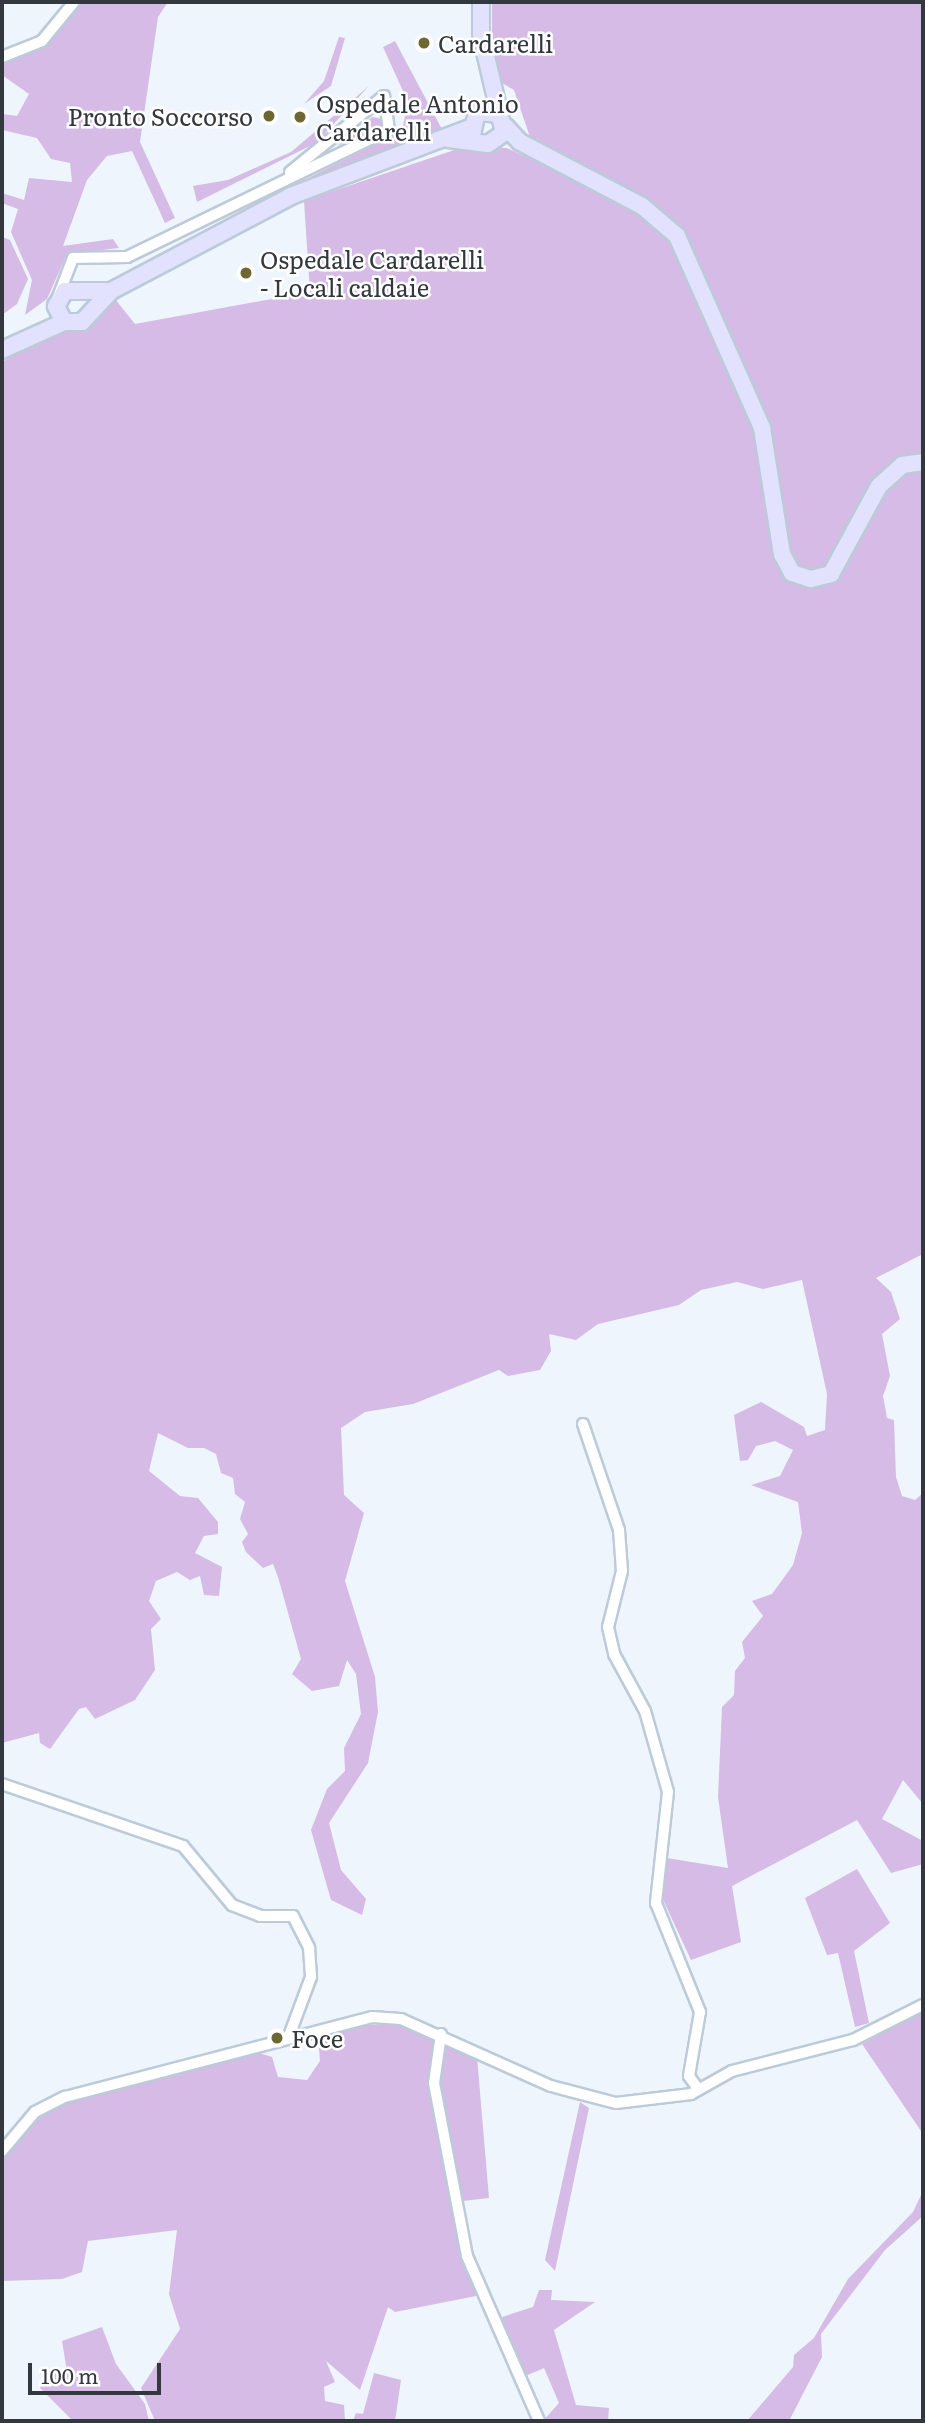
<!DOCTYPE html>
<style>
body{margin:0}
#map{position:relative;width:925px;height:2423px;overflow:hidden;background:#eff5fc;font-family:Literata,serif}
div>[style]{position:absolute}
.green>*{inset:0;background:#d5bbe5}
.roads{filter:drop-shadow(2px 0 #bccad9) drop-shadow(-2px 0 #bccad9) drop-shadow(0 2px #bccad9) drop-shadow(0 -2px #bccad9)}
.minor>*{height:10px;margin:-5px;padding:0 5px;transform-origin:5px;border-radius:5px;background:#fff}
.secondary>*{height:16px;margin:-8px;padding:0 8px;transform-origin:8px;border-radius:8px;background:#e2e2fe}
.dots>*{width:19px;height:19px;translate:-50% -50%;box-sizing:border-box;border:4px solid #fff;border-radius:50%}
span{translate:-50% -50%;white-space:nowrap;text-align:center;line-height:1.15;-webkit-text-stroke:5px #fff;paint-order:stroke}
.poi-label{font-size:24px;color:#32383e}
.left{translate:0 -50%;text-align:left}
.right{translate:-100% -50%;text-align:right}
.frame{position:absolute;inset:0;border:4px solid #32383e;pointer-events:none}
.scale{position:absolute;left:28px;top:2363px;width:133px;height:32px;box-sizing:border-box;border:4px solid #32383e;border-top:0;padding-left:9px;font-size:21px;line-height:24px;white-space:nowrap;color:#32383e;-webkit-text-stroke:5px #fff;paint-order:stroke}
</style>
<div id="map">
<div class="green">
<i style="clip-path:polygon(78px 2px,168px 2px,158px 17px,140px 142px,175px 218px,165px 223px,132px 151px,107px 156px,87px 180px,63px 246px,113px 239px,119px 248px,67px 254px,47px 299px,25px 315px,32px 280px,11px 232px,18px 209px,2px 203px,2px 193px,24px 200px,29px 178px,72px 182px,70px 163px,51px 159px,37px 138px,2px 130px,2px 114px,17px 116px,29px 94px,2px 75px,2px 62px,44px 43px)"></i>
<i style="clip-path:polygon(492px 2px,923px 2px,923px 1254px,876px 1278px,891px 1292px,900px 1319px,882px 1334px,890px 1376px,883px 1396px,887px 1418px,894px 1420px,896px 1477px,902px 1496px,915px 1500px,923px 1493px,923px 1804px,903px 1780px,882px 1819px,923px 1841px,923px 1864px,891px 1873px,857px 1820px,732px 1886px,741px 1942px,691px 1960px,659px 1891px,667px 1858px,728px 1868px,718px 1797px,722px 1707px,734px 1695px,735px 1671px,745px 1658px,742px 1642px,763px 1616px,752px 1601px,772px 1594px,793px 1565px,802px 1533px,798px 1502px,751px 1485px,780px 1476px,793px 1450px,775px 1441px,756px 1446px,748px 1460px,740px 1461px,734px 1415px,761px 1402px,804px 1427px,807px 1436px,825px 1430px,827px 1394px,802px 1280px,763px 1289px,737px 1282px,701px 1290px,679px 1305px,598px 1324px,576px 1340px,549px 1334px,551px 1351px,540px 1370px,508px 1376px,499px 1370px,413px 1404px,365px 1412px,341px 1428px,344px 1495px,364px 1513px,345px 1581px,375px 1677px,378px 1712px,368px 1763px,329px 1823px,341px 1870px,366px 1899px,362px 1915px,331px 1900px,311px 1830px,327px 1789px,345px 1771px,344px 1748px,361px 1714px,356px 1674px,347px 1660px,339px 1686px,312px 1691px,292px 1674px,301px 1659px,278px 1577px,273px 1564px,263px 1568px,246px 1552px,242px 1542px,248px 1534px,240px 1519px,245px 1502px,235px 1494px,233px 1478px,221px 1473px,216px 1454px,204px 1448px,188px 1448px,158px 1433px,149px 1471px,180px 1496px,198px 1498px,218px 1522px,218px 1534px,204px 1536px,195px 1553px,222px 1567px,219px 1596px,204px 1595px,200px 1576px,190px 1580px,177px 1572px,156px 1581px,149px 1601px,161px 1619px,151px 1629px,155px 1670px,135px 1700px,95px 1719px,86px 1707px,79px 1709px,50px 1749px,40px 1743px,39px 1733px,2px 1743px,2px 362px,115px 299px,135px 324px,310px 292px,304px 201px,463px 147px,507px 148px,616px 199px,531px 140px,514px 90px,502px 83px,492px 46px)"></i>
<i style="clip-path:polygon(339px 37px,345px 38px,331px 86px,304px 104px,324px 81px)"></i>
<i style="clip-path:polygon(395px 41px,444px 133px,306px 179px,402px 131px,408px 102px,383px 47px)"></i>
<i style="clip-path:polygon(369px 86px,316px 143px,197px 202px,193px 186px,228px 180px,291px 152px)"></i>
<i style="clip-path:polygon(372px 117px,383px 119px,382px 127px,337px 146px)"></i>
<i style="clip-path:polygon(2px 237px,10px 240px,28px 279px,17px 304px,2px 315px)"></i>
<i style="clip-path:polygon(857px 1869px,890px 1923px,854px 1951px,869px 2023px,855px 2027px,838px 1953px,827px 1955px,805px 1898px)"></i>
<i style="clip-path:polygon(923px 2012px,923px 2134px,862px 2044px)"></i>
<i style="clip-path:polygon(365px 2025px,406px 2025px,434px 2039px,430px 2086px,476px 2296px,395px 2312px,388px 2307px,360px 2390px,326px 2361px,335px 2382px,324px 2387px,325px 2401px,344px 2405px,345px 2421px,155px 2421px,141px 2388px,180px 2329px,169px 2294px,177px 2230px,88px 2241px,82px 2272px,62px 2279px,2px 2281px,2px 2159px,25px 2128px,66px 2101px,256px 2052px,272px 2057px,278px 2077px,307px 2080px,320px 2061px,318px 2036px)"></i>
<i style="clip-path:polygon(446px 2045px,477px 2057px,489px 2198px,463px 2201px,439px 2084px)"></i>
<i style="clip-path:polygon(580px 2102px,589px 2108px,555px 2271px,545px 2260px)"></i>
<i style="clip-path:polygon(923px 2191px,923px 2216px,885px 2250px,821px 2334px,822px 2357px,789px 2421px,747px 2421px,793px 2367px,794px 2355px,814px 2338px,848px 2279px,913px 2212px)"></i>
<i style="clip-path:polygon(539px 2290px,552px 2290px,551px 2300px,595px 2302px,554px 2330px,576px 2405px,609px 2408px,608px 2421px,543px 2421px,559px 2403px,544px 2368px,523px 2377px,502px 2317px,533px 2307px)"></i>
<i style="clip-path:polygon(102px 2327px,116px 2364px,145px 2404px,149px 2421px,73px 2421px,40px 2388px,44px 2375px,67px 2372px,62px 2341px)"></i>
<i style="clip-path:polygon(374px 2373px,401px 2380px,395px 2421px,353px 2421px,356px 2413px,363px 2414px)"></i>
</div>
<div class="roads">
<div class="minor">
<i style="left:2px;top:57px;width:43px;rotate:-21.8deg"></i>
<i style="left:42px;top:41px;width:50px;rotate:-50.6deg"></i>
<i style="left:58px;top:297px;width:42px;rotate:-69deg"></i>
<i style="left:73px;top:258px;width:54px;rotate:-1.1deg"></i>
<i style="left:127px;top:257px;width:291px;rotate:-25.9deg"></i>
<i style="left:389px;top:130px;width:34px;rotate:-98deg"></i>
<i style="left:384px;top:96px;width:121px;rotate:141deg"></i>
<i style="left:583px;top:1424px;width:112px;rotate:71.2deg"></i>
<i style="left:619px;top:1530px;width:41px;rotate:85.8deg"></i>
<i style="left:622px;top:1571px;width:58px;rotate:104deg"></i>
<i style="left:608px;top:1627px;width:28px;rotate:77deg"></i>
<i style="left:614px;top:1654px;width:65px;rotate:61.5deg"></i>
<i style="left:645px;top:1711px;width:84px;rotate:74.1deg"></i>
<i style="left:668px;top:1792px;width:112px;rotate:96.2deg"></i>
<i style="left:656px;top:1903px;width:118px;rotate:68deg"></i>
<i style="left:700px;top:2012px;width:65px;rotate:99.8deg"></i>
<i style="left:689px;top:2076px;width:16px;rotate:55deg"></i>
<i style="left:2px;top:1784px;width:191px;rotate:18.9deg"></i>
<i style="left:183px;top:1846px;width:77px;rotate:50.3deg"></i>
<i style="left:232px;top:1905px;width:30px;rotate:21deg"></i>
<i style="left:260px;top:1916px;width:33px"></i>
<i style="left:293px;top:1916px;width:36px;rotate:63deg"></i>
<i style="left:309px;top:1948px;width:29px;rotate:86deg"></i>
<i style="left:311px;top:1977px;width:66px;rotate:110.4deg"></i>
<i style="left:441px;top:2034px;width:49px;rotate:98.1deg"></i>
<i style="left:434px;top:2083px;width:176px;rotate:79.2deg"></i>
<i style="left:467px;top:2256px;width:180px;rotate:66.4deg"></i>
<i style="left:2px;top:2151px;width:51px;rotate:-49.8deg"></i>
<i style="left:35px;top:2112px;width:34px;rotate:-27deg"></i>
<i style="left:65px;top:2097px;width:317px;rotate:-14.6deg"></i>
<i style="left:372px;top:2017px;width:29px;rotate:4deg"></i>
<i style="left:401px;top:2019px;width:164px;rotate:24.1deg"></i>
<i style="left:551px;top:2086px;width:67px;rotate:14.7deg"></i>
<i style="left:616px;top:2103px;width:76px;rotate:-6.8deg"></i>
<i style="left:691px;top:2094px;width:47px;rotate:-29.3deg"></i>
<i style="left:732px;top:2071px;width:125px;rotate:-14.4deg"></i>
<i style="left:853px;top:2040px;width:78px;rotate:-26.6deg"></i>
</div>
<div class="secondary">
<i style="left:505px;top:126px;width:22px;rotate:47deg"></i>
<i style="left:520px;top:142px;width:138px;rotate:27.7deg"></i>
<i style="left:642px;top:206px;width:46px;rotate:40.6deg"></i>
<i style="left:677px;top:236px;width:210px;rotate:66.1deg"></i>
<i style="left:762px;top:428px;width:128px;rotate:81deg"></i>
<i style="left:782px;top:554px;width:21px;rotate:62deg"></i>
<i style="left:792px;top:573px;width:20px;rotate:18deg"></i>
<i style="left:811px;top:579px;width:21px;rotate:-14deg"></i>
<i style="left:831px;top:574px;width:100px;rotate:-61.4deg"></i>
<i style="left:879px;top:486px;width:31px;rotate:-42deg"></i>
<i style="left:902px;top:465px;width:21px;rotate:-8deg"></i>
<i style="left:472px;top:135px;width:24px;rotate:-78deg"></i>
<i style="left:477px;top:112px;width:23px;rotate:5deg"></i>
<i style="left:448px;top:139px;width:40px;rotate:7.1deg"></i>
<i style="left:488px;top:144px;width:19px;rotate:-35deg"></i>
<i style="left:504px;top:133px;width:101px;rotate:-103.2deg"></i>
<i style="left:481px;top:35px;width:33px;rotate:-90deg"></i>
<i style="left:64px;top:322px;width:18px;rotate:-117deg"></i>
<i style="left:56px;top:306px;width:17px;rotate:-59deg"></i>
<i style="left:65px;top:291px;width:44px"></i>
<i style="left:2px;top:350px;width:68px;rotate:-24.3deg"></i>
<i style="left:64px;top:322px;width:18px"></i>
<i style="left:82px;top:322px;width:42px;rotate:-46.9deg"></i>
<i style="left:111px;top:291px;width:204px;rotate:-27.8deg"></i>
<i style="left:291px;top:196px;width:191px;rotate:-20.8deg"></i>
</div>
</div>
<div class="dots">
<i style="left:424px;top:43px;background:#6d6733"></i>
<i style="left:269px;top:116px;background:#6d6733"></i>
<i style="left:300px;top:117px;background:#6d6733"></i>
<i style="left:246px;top:273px;background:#6d6733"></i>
<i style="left:277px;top:2038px;background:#6d6733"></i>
</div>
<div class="poi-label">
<span class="left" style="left:438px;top:43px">Cardarelli</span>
<span class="left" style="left:316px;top:117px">Ospedale Antonio<br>Cardarelli</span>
<span class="right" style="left:253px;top:116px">Pronto Soccorso</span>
<span class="left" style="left:260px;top:273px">Ospedale Cardarelli<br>- Locali caldaie</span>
<span class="left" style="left:291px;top:2038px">Foce</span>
</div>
<div class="frame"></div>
<div class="scale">100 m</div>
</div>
